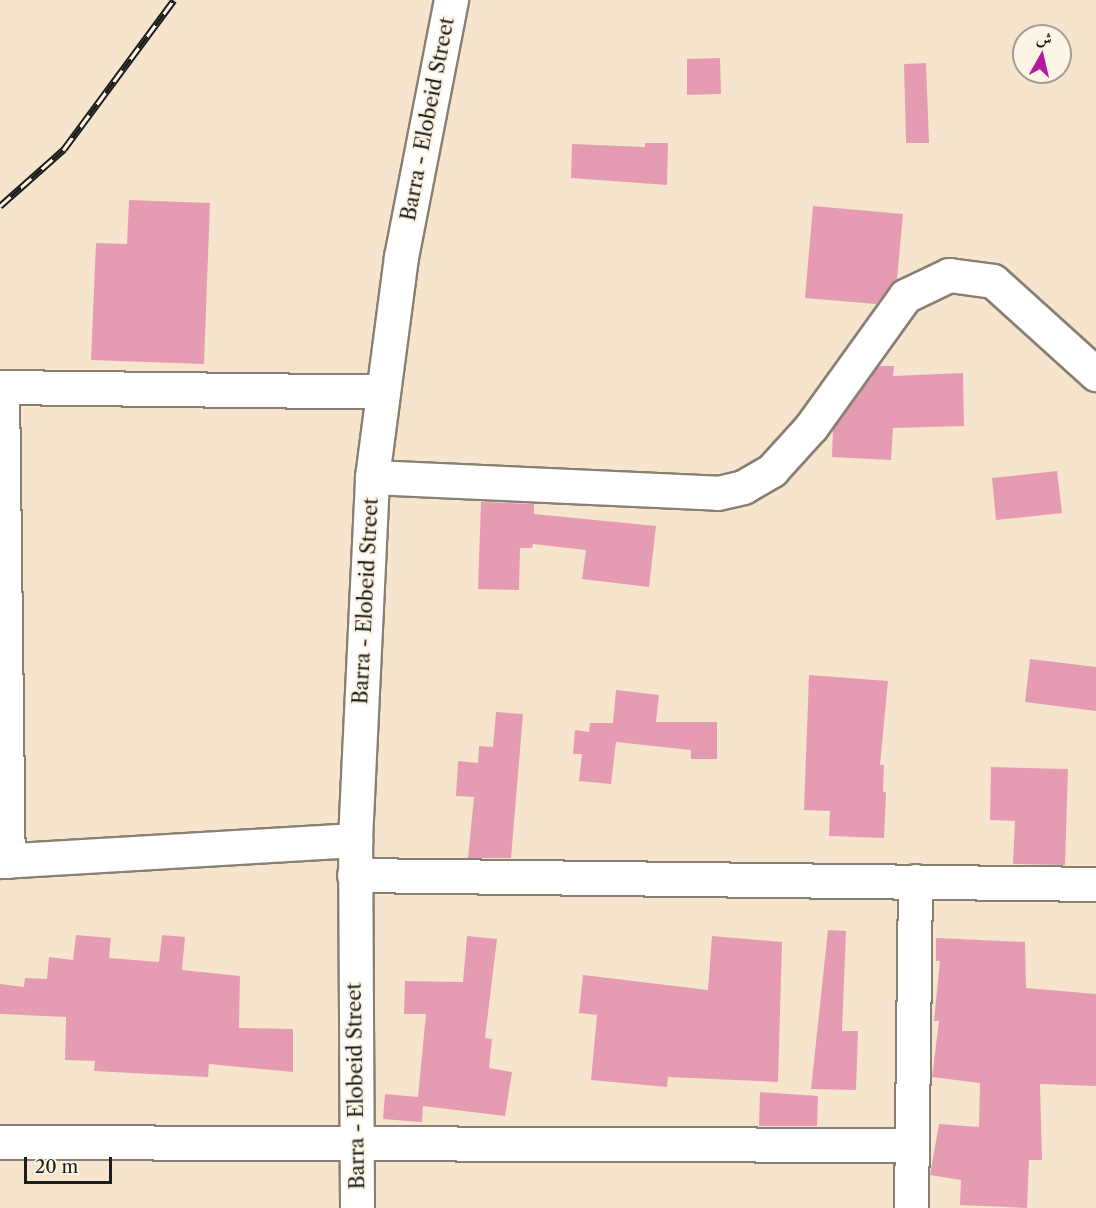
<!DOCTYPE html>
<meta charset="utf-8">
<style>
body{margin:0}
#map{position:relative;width:1096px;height:1208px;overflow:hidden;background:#f6e5cc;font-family:"Libre Caslon Text",Amiri,serif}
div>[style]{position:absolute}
.building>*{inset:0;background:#e59cb2}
.roads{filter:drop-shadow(2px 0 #898074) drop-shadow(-2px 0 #898074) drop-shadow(0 2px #898074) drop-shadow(0 -2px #898074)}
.minor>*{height:33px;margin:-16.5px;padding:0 16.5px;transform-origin:16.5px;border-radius:16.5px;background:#fff}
.primary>*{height:33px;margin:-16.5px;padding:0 16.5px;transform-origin:16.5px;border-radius:16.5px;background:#fff}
.rail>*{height:7px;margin-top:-3.5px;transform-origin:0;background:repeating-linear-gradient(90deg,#fcf5e5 0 14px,#1c1c1c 0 28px);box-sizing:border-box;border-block:2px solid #1c1c1c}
span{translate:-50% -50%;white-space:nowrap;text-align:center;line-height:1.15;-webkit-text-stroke:4.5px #fcf5e5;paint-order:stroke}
.street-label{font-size:20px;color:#1c1c1c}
.north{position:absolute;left:1012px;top:24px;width:60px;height:60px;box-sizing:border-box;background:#fcf5e5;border:2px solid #a29e95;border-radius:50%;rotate:8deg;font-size:16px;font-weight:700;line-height:24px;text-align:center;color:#1c1c1c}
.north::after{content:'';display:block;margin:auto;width:21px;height:27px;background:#b5179e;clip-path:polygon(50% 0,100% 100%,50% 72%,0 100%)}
.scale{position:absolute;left:24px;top:1157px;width:88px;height:27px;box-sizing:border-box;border:3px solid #1c1c1c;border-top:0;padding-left:8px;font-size:18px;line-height:21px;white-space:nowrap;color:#1c1c1c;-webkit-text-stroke:4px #fcf5e5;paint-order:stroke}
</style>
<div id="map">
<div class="building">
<i style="clip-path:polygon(720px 58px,721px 94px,687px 95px,687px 59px)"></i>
<i style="clip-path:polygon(926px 63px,929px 143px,906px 143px,904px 64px)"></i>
<i style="clip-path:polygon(645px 143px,668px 143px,667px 185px,571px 178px,572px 144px,645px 147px)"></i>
<i style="clip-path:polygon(129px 200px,210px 203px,204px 364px,91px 360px,96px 243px,127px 244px)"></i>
<i style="clip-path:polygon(813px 206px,903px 214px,897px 279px,876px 304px,805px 298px)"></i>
<i style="clip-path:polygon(878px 366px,894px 366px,893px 376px,963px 373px,964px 426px,893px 428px,891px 460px,832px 457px,833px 428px)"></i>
<i style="clip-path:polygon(1057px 471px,1062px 513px,996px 520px,992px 478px)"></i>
<i style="clip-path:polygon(481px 502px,534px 504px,534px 514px,656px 526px,649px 587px,582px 579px,586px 550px,533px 544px,532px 548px,520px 548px,519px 590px,478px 589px)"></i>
<i style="clip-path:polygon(1030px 659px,1096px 667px,1096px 711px,1025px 702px)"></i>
<i style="clip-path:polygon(809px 675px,888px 681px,880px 765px,884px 765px,883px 792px,886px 792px,884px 838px,829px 836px,830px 811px,804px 810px)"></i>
<i style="clip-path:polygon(616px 690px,659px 695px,656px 722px,717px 722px,717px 759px,691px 759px,691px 750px,616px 742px,611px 784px,579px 781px,582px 754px,573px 754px,575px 730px,589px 732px,590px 723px,613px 723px)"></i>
<i style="clip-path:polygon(496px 712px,523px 714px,511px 858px,468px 858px,474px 797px,456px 796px,458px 761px,478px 763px,479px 746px,493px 747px)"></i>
<i style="clip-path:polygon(991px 767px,1068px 769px,1065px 865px,1013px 864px,1015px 821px,990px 820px)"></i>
<i style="clip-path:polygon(828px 930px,846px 931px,842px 1031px,858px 1031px,856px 1090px,811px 1089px)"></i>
<i style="clip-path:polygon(76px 935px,111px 938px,109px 958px,159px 962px,162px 935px,185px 937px,182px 970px,240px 976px,239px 1028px,293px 1029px,293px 1072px,209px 1064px,208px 1077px,94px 1071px,95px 1061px,65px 1060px,66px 1017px,0 1014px,0 984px,24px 987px,25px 978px,47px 979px,49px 957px,73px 960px)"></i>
<i style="clip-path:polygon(467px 936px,497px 939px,485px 1038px,492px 1039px,489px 1068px,512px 1072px,505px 1116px,423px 1106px,422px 1122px,383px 1119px,385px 1094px,418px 1097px,426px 1014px,404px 1014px,405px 981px,463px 982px)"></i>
<i style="clip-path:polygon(712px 936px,782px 942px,778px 1082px,668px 1077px,667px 1087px,591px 1080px,597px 1015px,579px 1013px,583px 975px,708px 990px)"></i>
<i style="clip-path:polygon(936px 938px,1025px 942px,1026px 988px,1096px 994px,1096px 1086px,1040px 1084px,1042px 1160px,1029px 1160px,1027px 1208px,960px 1205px,961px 1180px,930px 1175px,939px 1124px,979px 1127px,980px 1083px,932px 1077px,939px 1021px,934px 1021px,940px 961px,936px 961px)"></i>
<i style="clip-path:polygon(760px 1092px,818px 1096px,817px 1126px,759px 1126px)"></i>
</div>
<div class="roads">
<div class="minor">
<i style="left:0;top:387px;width:383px;rotate:0.7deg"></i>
<i style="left:2px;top:387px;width:474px;rotate:89.3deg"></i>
<i style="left:372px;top:477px;width:346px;rotate:2.6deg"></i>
<i style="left:718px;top:493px;width:26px;rotate:-13deg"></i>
<i style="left:743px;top:487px;width:34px;rotate:-30deg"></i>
<i style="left:772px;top:470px;width:58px;rotate:-47.8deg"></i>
<i style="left:811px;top:427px;width:161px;rotate:-54.3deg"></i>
<i style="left:905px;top:296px;width:49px;rotate:-25.5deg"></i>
<i style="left:949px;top:275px;width:44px;rotate:7.8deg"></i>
<i style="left:993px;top:281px;width:139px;rotate:42.1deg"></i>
<i style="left:0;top:861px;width:356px;rotate:-3.4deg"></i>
<i style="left:354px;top:875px;width:742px;rotate:0.69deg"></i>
<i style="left:0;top:1142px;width:912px;rotate:0.19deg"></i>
<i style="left:911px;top:1208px;width:327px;rotate:-89.3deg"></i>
</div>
<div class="primary">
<i style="left:357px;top:1208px;width:368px;rotate:-90.3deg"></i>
<i style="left:355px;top:840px;width:363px;rotate:-87.3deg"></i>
<i style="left:372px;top:477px;width:222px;rotate:-82.5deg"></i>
<i style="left:401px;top:257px;width:262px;rotate:-79deg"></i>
</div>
</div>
<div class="rail">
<i style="left:0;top:206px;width:86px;rotate:-41.7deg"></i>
<i style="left:64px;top:149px;width:185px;rotate:-53.6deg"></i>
</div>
<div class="street-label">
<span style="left:428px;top:119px;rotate:-79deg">Barra - Elobeid Street</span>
<span style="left:366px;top:601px;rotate:-87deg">Barra - Elobeid Street</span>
<span style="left:356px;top:1086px;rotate:-91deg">Barra - Elobeid Street</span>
</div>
<div class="north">ش</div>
<div class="scale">20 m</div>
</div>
